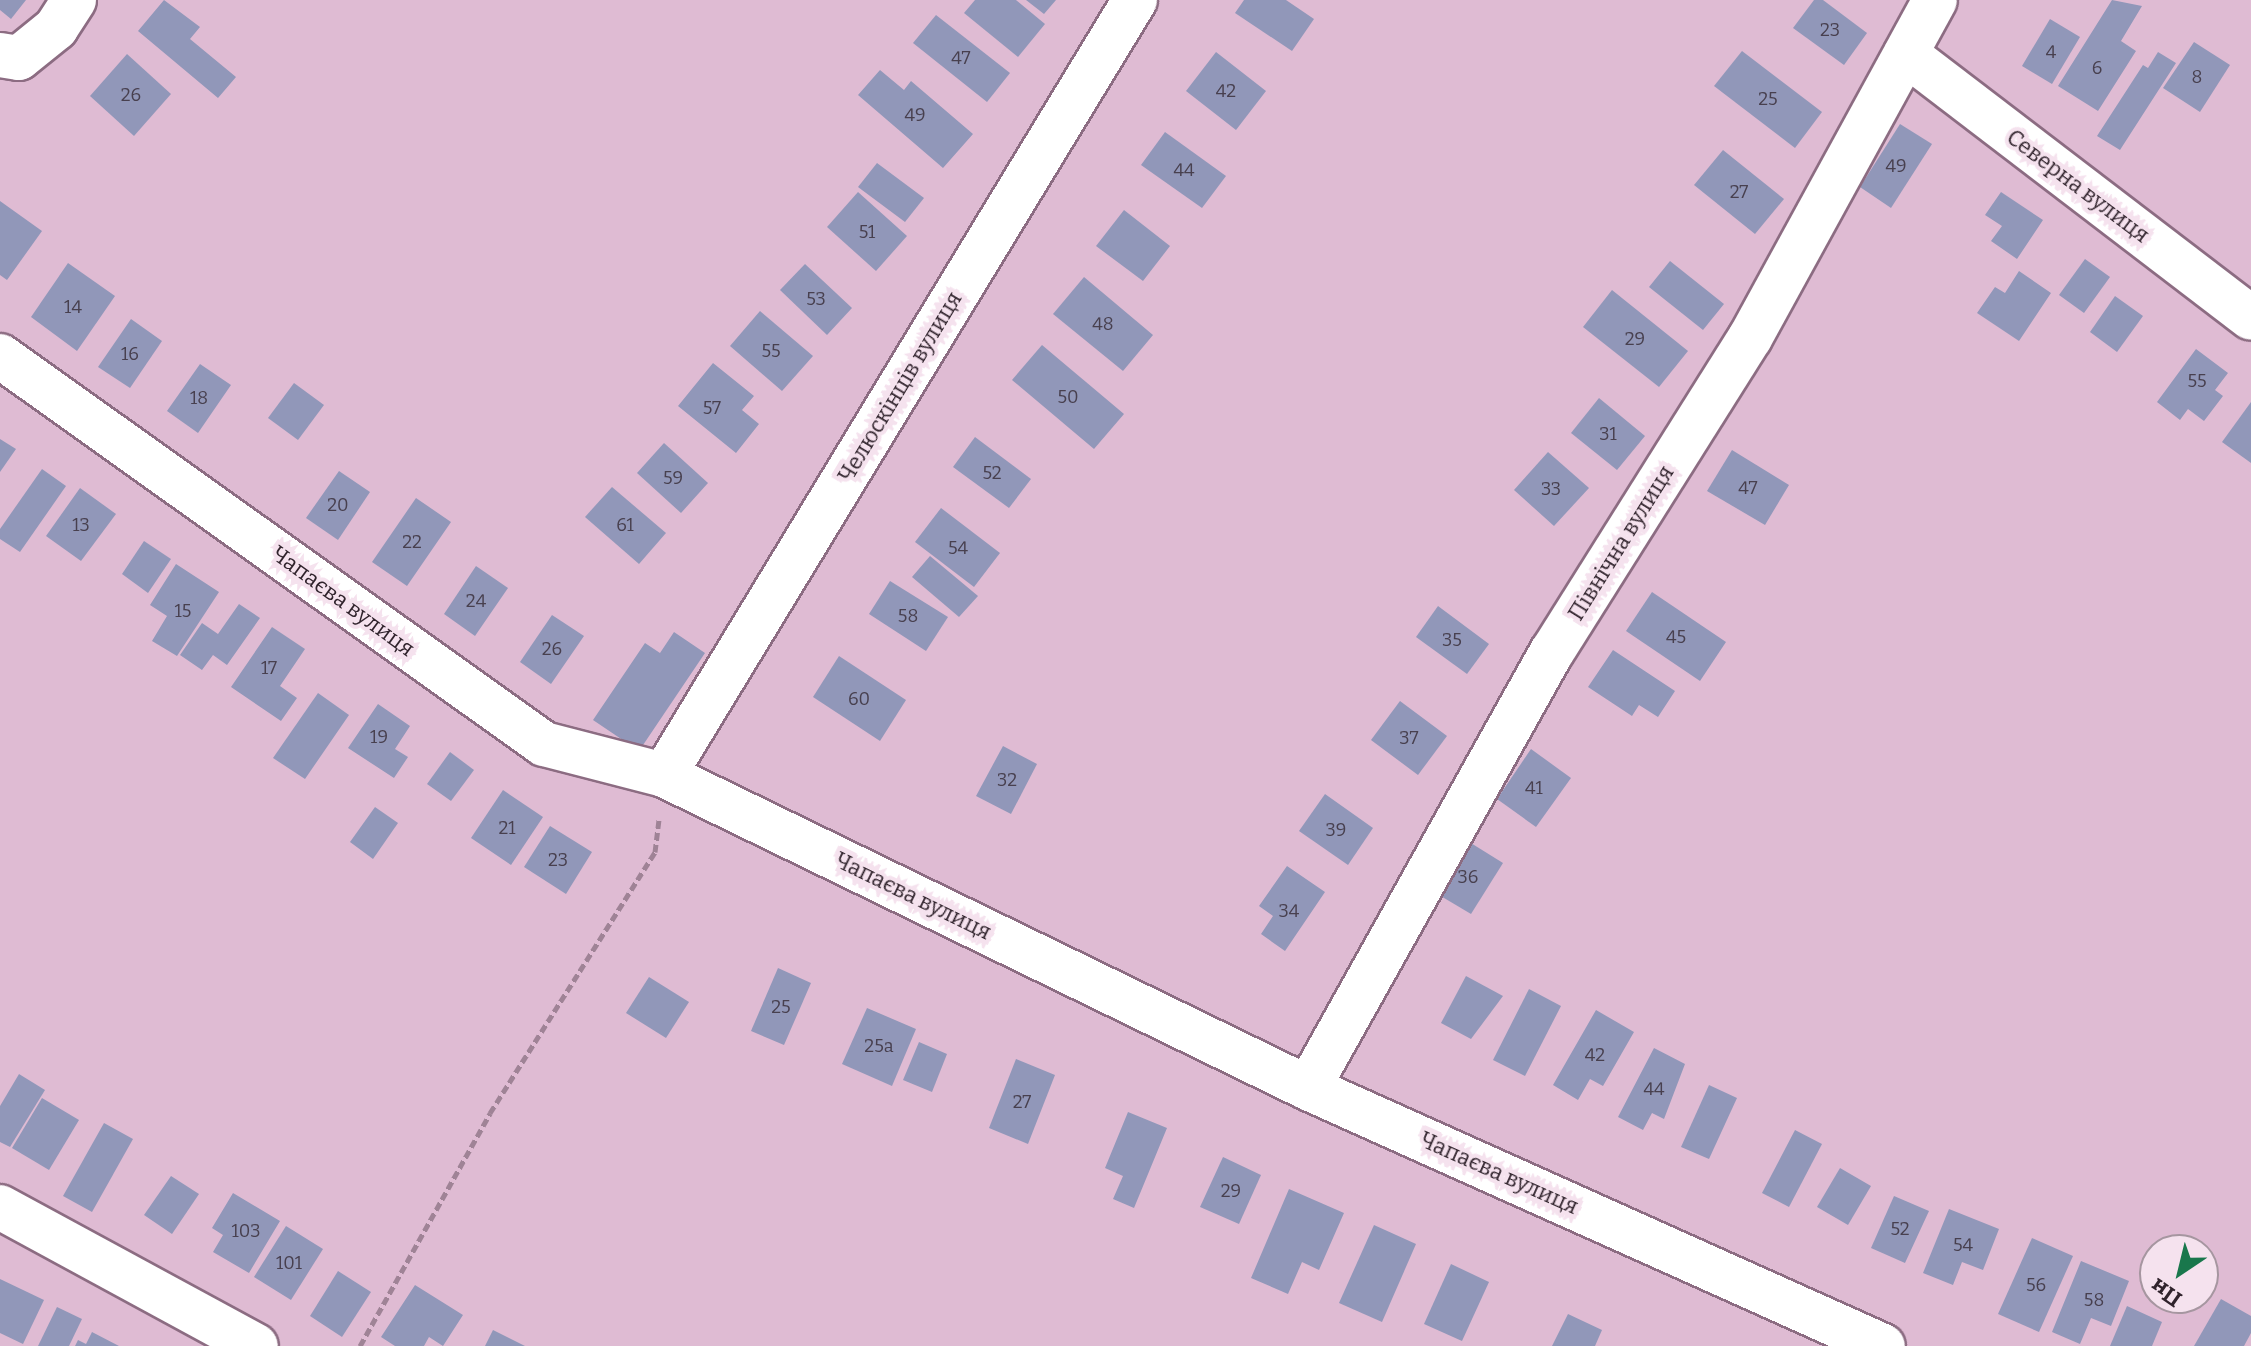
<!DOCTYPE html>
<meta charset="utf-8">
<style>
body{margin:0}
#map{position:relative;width:2251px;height:1346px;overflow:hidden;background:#dfbbd3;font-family:Bitter,serif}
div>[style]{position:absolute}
.building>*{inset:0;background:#9197b9}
.path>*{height:5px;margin-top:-2.5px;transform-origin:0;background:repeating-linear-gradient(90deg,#9f8396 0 8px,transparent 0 12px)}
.roads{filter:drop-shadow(2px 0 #8c6c82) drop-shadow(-2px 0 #8c6c82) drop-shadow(0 2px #8c6c82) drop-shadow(0 -2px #8c6c82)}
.minor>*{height:44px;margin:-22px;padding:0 22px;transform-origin:22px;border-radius:22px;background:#fff}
span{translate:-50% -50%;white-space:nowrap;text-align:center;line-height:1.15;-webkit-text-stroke:8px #f5e2ee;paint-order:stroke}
.number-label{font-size:18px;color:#48404f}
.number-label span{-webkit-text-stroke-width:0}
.street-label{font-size:22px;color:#30232c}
.north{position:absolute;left:2139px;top:1234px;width:80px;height:80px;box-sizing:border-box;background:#f5e2ee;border:2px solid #a696a0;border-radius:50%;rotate:215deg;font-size:22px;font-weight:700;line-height:32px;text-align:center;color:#30232c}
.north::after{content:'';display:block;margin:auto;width:28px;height:36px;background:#19774c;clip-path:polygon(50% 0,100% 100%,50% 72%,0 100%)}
</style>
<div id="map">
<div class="building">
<i style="clip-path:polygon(0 0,26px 0,11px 19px,0 10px)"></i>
<i style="clip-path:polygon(164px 0,200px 27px,190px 39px,236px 77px,218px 98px,138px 31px)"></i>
<i style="clip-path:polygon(975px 0,1016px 0,1045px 24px,1018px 57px,964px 13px)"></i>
<i style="clip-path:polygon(1026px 0,1056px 0,1044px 14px)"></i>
<i style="clip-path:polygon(1244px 0,1286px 0,1314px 19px,1292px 51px,1235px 13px)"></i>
<i style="clip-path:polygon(1814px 0,1823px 0,1867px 33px,1844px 65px,1793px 28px)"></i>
<i style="clip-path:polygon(2112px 0,2142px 6px,2121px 41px,2136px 51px,2098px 111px,2058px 86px)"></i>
<i style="clip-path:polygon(936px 15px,1010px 73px,987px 102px,913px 43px)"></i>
<i style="clip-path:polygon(2050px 19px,2080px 37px,2052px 84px,2022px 66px)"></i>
<i style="clip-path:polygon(2194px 42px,2230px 65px,2200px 112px,2163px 88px)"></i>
<i style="clip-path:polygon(1742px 51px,1822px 112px,1795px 148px,1714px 86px)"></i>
<i style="clip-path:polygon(1216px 52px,1266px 91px,1236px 130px,1186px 91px)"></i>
<i style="clip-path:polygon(2158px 52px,2176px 63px,2120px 150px,2097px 136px,2143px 65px,2148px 68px)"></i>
<i style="clip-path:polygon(127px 54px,171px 94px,134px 136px,90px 96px)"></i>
<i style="clip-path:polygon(880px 70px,904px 90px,911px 81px,973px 134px,943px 168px,858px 95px)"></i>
<i style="clip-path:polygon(1900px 124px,1932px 144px,1891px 208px,1860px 187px)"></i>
<i style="clip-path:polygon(1165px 132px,1226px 176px,1202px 208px,1141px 165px)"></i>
<i style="clip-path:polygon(1723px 150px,1784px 199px,1755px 234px,1694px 185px)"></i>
<i style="clip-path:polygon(877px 163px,924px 198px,905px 222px,858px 187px)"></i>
<i style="clip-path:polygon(858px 192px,907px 236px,876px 271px,827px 227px)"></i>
<i style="clip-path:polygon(2001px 192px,2043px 220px,2017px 259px,1991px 241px,2002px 226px,1985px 215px)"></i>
<i style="clip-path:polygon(0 201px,42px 231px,7px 280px,0 275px)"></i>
<i style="clip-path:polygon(1124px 210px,1170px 246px,1143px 281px,1096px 246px)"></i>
<i style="clip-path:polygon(2085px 259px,2110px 277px,2084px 313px,2059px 295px)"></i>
<i style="clip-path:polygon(1670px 261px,1724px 304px,1703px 330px,1649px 287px)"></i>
<i style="clip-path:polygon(68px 263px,115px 296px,77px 351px,31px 317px)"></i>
<i style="clip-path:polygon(805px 264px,852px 308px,827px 335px,780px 290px)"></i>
<i style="clip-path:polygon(2019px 271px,2051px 293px,2019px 341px,1977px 313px,1995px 287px,2005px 293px)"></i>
<i style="clip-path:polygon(1084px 277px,1153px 335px,1123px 371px,1053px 314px)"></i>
<i style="clip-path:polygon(1612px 290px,1688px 351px,1659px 387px,1583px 327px)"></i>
<i style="clip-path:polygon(2115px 296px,2143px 316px,2117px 352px,2090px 332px)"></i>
<i style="clip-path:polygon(760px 311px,813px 356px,782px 391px,730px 346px)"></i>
<i style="clip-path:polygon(131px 319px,162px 341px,130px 388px,98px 367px)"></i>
<i style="clip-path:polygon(1042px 345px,1124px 414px,1094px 449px,1012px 380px)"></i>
<i style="clip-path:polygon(2196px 349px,2228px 373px,2215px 390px,2223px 396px,2204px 421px,2188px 409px,2180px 420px,2157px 402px)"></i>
<i style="clip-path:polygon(713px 363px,754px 396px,742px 410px,759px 424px,736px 453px,678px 406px)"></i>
<i style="clip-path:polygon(200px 364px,231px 385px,198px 433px,167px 411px)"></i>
<i style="clip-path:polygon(294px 383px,324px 405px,298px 440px,268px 418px)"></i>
<i style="clip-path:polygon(1599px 398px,1645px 436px,1617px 470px,1571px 433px)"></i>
<i style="clip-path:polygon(2251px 402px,2251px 463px,2222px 442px)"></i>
<i style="clip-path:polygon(975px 437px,1031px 479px,1009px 508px,953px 467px)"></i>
<i style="clip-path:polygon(0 439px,16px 449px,0 472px)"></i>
<i style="clip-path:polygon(664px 443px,708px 483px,681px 513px,637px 473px)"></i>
<i style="clip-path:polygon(1732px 450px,1789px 485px,1765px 525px,1707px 491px)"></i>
<i style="clip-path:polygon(1548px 452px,1589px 488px,1554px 526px,1514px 490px)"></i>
<i style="clip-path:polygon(42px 469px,66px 486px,20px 552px,0 539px,0 529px)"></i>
<i style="clip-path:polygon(339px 471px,370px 492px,338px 540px,306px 518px)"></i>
<i style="clip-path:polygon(612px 487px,666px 533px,639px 564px,585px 517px)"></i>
<i style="clip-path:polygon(80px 488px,116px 514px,81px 561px,46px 536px)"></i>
<i style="clip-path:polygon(416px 498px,451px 522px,407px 586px,372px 562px)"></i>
<i style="clip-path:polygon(941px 508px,1000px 553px,974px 587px,915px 542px)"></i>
<i style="clip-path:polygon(144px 541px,171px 559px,148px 593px,122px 574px)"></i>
<i style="clip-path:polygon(930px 556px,978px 596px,959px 617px,912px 577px)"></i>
<i style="clip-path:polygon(176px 564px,219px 592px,177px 656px,152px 641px,167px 616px,150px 605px)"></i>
<i style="clip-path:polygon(476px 566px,508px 588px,475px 636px,444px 614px)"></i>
<i style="clip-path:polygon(890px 581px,948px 617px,926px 651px,869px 614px)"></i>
<i style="clip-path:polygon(1652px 592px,1726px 642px,1700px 681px,1626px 631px)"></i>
<i style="clip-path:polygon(239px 604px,260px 618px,227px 665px,213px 655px,202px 670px,180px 655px,202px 623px,218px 634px)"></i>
<i style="clip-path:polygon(1438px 606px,1489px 644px,1467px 674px,1416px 637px)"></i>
<i style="clip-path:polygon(552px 615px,584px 636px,551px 684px,520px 662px)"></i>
<i style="clip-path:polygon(272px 627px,305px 649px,280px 686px,297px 698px,281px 721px,231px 687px)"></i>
<i style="clip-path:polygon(674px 632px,705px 653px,639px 751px,593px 720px,645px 643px,660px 653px)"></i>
<i style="clip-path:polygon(1613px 650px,1675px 691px,1658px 717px,1639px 705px,1632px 716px,1588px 687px)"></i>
<i style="clip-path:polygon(839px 656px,906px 700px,880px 741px,813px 697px)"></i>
<i style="clip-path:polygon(318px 693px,349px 715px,305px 779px,273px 758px)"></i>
<i style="clip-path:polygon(1400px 701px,1447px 736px,1418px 775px,1371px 740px)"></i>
<i style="clip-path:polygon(378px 704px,410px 726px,395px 749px,408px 757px,394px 778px,348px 748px)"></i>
<i style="clip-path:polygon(1003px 746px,1037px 764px,1011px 814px,976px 796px)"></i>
<i style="clip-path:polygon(1531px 749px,1571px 778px,1536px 827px,1497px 799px)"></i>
<i style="clip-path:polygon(450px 752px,474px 770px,451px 801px,427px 784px)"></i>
<i style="clip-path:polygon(503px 790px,543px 817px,511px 865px,471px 838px)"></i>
<i style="clip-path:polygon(1325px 794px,1373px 828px,1348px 865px,1299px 831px)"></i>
<i style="clip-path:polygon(375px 807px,398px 823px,373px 859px,350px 842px)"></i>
<i style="clip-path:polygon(550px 826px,592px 852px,566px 894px,524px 867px)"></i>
<i style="clip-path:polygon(1466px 840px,1503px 863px,1471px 914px,1434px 892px)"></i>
<i style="clip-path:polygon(1287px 866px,1325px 892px,1285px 951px,1261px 934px,1273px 916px,1259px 906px)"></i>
<i style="clip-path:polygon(778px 968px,811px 983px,784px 1045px,751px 1031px)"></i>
<i style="clip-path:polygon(1466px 976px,1503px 996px,1471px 1039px,1441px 1023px)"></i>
<i style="clip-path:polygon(649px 977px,689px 1002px,666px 1038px,626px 1013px)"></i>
<i style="clip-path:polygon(1529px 989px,1561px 1006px,1525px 1076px,1493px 1060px)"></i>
<i style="clip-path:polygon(867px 1008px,916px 1029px,892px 1086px,842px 1064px)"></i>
<i style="clip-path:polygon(1596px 1010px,1634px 1032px,1603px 1086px,1590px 1079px,1578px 1100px,1553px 1085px)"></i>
<i style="clip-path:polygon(919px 1042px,947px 1054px,932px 1092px,903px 1080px)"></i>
<i style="clip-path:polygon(1654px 1048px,1685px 1064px,1664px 1119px,1652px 1113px,1643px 1130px,1618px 1117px)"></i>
<i style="clip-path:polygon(1016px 1059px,1055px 1075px,1028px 1144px,989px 1128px)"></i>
<i style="clip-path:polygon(19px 1074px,45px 1090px,10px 1147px,0 1142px,0 1106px)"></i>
<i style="clip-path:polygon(1709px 1085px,1737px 1098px,1709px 1159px,1681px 1147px)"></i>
<i style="clip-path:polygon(42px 1098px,79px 1120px,49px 1170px,12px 1148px)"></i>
<i style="clip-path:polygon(1128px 1112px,1167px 1128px,1134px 1208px,1113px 1199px,1123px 1176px,1105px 1168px)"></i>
<i style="clip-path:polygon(104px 1123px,133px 1139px,92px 1212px,63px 1196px)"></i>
<i style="clip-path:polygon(1795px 1130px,1822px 1144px,1789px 1207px,1762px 1193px)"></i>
<i style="clip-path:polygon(1223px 1157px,1261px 1175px,1239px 1224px,1200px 1207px)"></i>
<i style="clip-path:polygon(1840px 1168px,1871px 1186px,1848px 1225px,1817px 1207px)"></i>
<i style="clip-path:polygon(171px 1176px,199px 1194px,172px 1234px,144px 1215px)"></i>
<i style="clip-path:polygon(1289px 1189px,1344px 1213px,1319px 1270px,1302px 1262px,1288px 1294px,1251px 1278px)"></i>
<i style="clip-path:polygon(233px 1193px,280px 1221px,249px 1273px,213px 1252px,223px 1235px,212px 1228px)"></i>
<i style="clip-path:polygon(1894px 1196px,1929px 1211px,1905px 1263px,1871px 1248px)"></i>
<i style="clip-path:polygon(1949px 1209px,1999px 1229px,1983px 1270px,1962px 1262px,1953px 1285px,1923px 1273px)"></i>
<i style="clip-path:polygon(1374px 1225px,1416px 1244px,1382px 1322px,1339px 1303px)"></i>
<i style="clip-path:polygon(286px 1226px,323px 1249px,291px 1300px,254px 1277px)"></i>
<i style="clip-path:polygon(2032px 1238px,2073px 1256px,2039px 1332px,1998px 1314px)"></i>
<i style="clip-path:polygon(2081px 1261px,2129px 1281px,2111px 1326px,2091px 1318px,2080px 1344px,2052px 1332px)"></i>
<i style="clip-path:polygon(1451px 1264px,1489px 1282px,1462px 1341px,1424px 1324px)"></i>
<i style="clip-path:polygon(338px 1271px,371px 1292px,342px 1337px,310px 1316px)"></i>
<i style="clip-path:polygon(0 1279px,44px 1300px,23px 1344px,0 1333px)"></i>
<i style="clip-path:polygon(415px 1285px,463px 1315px,443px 1346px,429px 1337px,424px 1346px,395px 1346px,381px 1337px)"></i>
<i style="clip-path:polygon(2221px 1299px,2251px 1316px,2251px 1333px,2244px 1346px,2194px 1346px)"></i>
<i style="clip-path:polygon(2127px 1306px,2162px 1322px,2152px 1346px,2110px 1346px)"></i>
<i style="clip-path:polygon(57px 1307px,82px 1319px,69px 1346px,38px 1346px)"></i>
<i style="clip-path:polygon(1568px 1314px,1602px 1330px,1595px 1346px,1552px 1346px)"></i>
<i style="clip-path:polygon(493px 1330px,525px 1346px,485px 1346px)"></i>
<i style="clip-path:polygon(92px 1332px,119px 1346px,75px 1346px,78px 1340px,86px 1344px)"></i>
</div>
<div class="path">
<i style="left:360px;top:1346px;width:267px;rotate:-60.8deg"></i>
<i style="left:490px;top:1113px;width:309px;rotate:-57.7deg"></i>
<i style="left:655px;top:852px;width:35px;rotate:-83deg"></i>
</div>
<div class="roads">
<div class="minor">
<i style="left:1906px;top:54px;width:434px;rotate:37.4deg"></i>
<i style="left:0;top:55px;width:19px;rotate:9deg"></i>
<i style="left:19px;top:58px;width:48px;rotate:-39deg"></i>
<i style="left:56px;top:28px;width:33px;rotate:-57deg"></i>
<i style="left:0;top:356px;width:668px;rotate:35.5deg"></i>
<i style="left:544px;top:744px;width:124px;rotate:14.5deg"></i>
<i style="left:664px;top:775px;width:716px;rotate:25.92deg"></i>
<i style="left:1308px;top:1088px;width:630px;rotate:24.17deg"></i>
<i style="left:664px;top:775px;width:907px;rotate:-58.71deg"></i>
<i style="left:1308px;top:1088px;width:500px;rotate:-60.8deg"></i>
<i style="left:1552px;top:652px;width:371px;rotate:-57.8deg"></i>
<i style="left:1750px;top:338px;width:385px;rotate:-61.3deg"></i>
<i style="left:0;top:1207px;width:291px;rotate:28.5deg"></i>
</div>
</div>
<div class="number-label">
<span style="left:1830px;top:30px">23</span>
<span style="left:2051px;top:52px">4</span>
<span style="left:961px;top:58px">47</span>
<span style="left:2097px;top:68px">6</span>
<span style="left:2197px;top:77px">8</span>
<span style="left:1226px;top:91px">42</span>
<span style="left:131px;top:95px">26</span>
<span style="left:1768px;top:99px">25</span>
<span style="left:915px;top:115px">49</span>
<span style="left:1896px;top:166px">49</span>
<span style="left:1184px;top:170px">44</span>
<span style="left:1739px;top:192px">27</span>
<span style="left:867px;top:232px">51</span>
<span style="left:816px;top:299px">53</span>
<span style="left:73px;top:307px">14</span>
<span style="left:1103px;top:324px">48</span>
<span style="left:1635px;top:339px">29</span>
<span style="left:771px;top:351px">55</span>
<span style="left:130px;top:354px">16</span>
<span style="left:2197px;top:381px">55</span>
<span style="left:1068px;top:397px">50</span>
<span style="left:199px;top:398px">18</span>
<span style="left:712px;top:408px">57</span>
<span style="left:1608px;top:434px">31</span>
<span style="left:992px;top:473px">52</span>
<span style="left:673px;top:478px">59</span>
<span style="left:1748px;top:488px">47</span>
<span style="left:1551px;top:489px">33</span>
<span style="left:338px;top:505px">20</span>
<span style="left:81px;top:525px">13</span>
<span style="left:625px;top:525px">61</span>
<span style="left:412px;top:542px">22</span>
<span style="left:958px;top:548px">54</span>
<span style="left:476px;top:601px">24</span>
<span style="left:183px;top:611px">15</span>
<span style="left:908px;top:616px">58</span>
<span style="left:1676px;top:637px">45</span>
<span style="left:1452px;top:640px">35</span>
<span style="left:552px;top:649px">26</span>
<span style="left:269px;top:668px">17</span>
<span style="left:859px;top:699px">60</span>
<span style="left:379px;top:737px">19</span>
<span style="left:1409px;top:738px">37</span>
<span style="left:1007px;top:780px">32</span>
<span style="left:1534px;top:788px">41</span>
<span style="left:507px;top:828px">21</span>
<span style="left:1336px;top:830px">39</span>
<span style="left:558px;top:860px">23</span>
<span style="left:1468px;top:877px">36</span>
<span style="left:1289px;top:911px">34</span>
<span style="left:781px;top:1007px">25</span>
<span style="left:879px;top:1046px">25а</span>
<span style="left:1595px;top:1055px">42</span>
<span style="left:1654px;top:1089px">44</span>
<span style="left:1022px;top:1102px">27</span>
<span style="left:1231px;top:1191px">29</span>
<span style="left:1900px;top:1229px">52</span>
<span style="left:246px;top:1231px">103</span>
<span style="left:1963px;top:1245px">54</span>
<span style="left:289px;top:1263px">101</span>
<span style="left:2036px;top:1285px">56</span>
<span style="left:2094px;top:1300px">58</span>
</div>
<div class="street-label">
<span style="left:2078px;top:186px;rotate:37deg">Северна вулиця</span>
<span style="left:900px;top:387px;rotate:-59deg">Челюскінців вулиця</span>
<span style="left:1621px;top:543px;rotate:-58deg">Північна вулиця</span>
<span style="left:343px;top:601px;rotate:36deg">Чапаєва вулиця</span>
<span style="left:913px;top:896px;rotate:26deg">Чапаєва вулиця</span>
<span style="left:1499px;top:1173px;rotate:24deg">Чапаєва вулиця</span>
</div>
<div class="north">Пн</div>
</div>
